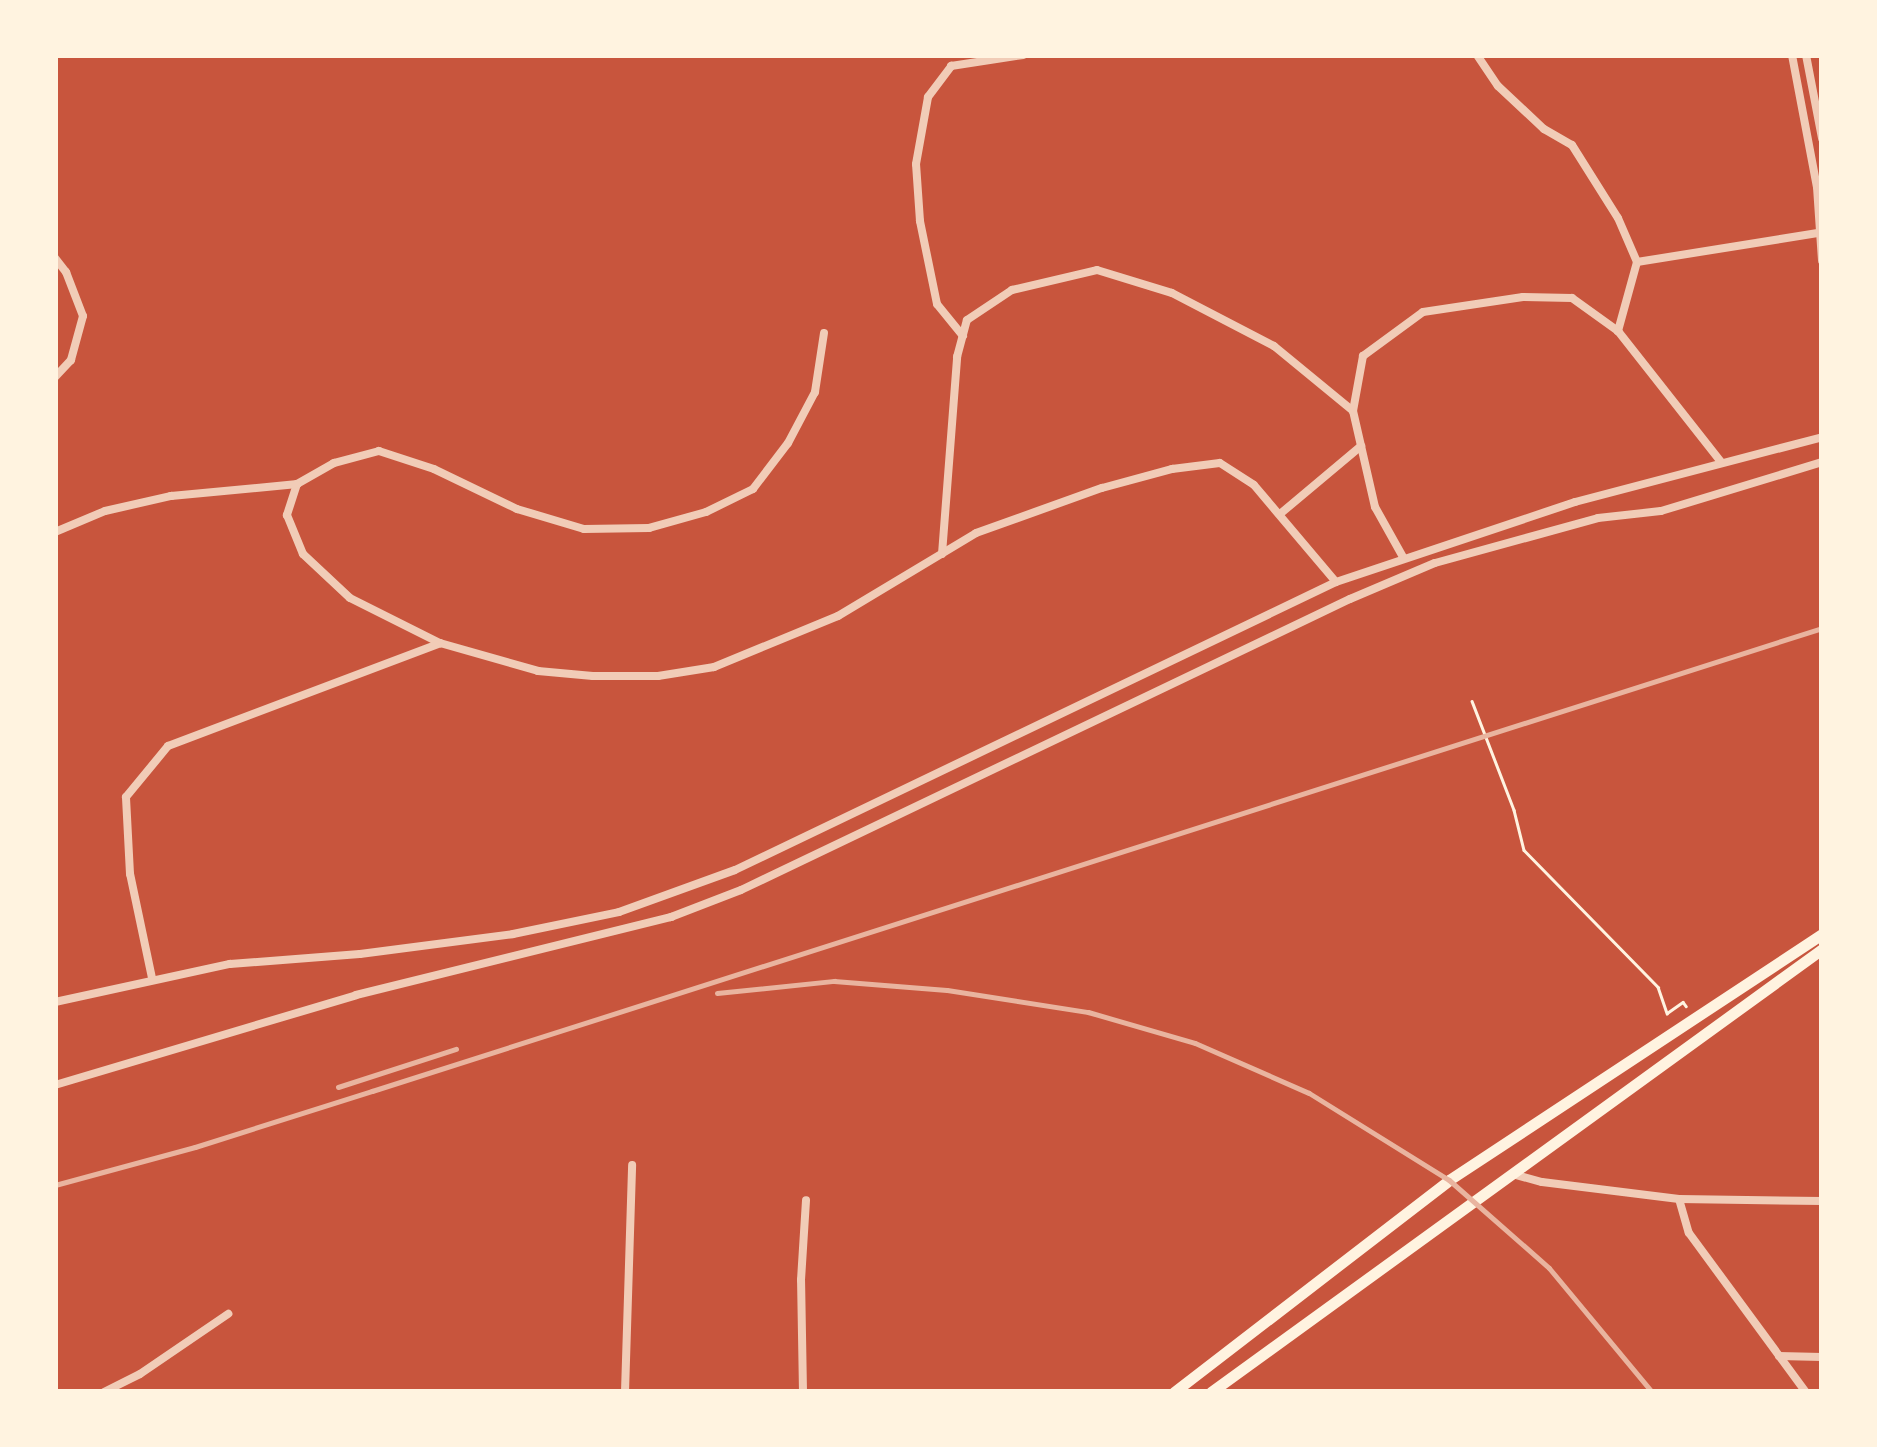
<!DOCTYPE html>
<style>
body{margin:0}
#map{position:relative;width:1877px;height:1447px;overflow:hidden;background:#c8553d;font-family:Rubik,sans-serif}
div>[style]{position:absolute}
.path>*{height:2.5px;margin:-1.25px;padding:0 1.25px;transform-origin:1.25px;border-radius:1.25px;background:#fff3e0}
.minor>*{height:8px;margin:-4px;padding:0 4px;transform-origin:4px;border-radius:4px;background:#f1ccb7}
.primary>*{height:11px;margin:-5.5px;padding:0 5.5px;transform-origin:5.5px;border-radius:5.5px;background:#fff3e0}
.rail>*{height:5px;margin:-2.5px;padding:0 2.5px;transform-origin:2.5px;border-radius:2.5px;background:#e9b49f}
span{translate:-50% -50%;white-space:nowrap;text-align:center;line-height:1.15;-webkit-text-stroke:8px #fff3e0;paint-order:stroke}
.frame{position:absolute;inset:0;border:58px solid #fff3e0;pointer-events:none}
</style>
<div id="map">
<div class="path">
<i style="left:1472px;top:701px;width:117px;rotate:68.9deg"></i>
<i style="left:1514px;top:810px;width:41px;rotate:76deg"></i>
<i style="left:1524px;top:850px;width:192px;rotate:45.6deg"></i>
<i style="left:1658px;top:987px;width:28px;rotate:71deg"></i>
<i style="left:1667px;top:1013px;width:19px;rotate:-35deg"></i>
<i style="left:1683px;top:1002px;width:5px;rotate:53deg"></i>
</div>
<div class="minor">
<i style="left:1477px;top:55px;width:37px;rotate:56deg"></i>
<i style="left:1498px;top:86px;width:63px;rotate:43.1deg"></i>
<i style="left:1544px;top:129px;width:32px;rotate:30deg"></i>
<i style="left:1572px;top:145px;width:86px;rotate:57.8deg"></i>
<i style="left:1618px;top:218px;width:48px;rotate:66.6deg"></i>
<i style="left:1637px;top:262px;width:72px;rotate:105.4deg"></i>
<i style="left:1792px;top:55px;width:134px;rotate:79.3deg"></i>
<i style="left:1817px;top:187px;width:74px;rotate:86.1deg"></i>
<i style="left:1806px;top:55px;width:85px;rotate:79.1deg"></i>
<i style="left:55px;top:258px;width:18px;rotate:52deg"></i>
<i style="left:66px;top:272px;width:47px;rotate:68.9deg"></i>
<i style="left:83px;top:316px;width:46px;rotate:105.3deg"></i>
<i style="left:71px;top:360px;width:23px;rotate:133deg"></i>
<i style="left:1637px;top:262px;width:183px;rotate:-9.1deg"></i>
<i style="left:824px;top:333px;width:60px;rotate:98.7deg"></i>
<i style="left:815px;top:392px;width:58px;rotate:117.9deg"></i>
<i style="left:788px;top:443px;width:58px;rotate:127.3deg"></i>
<i style="left:753px;top:489px;width:52px;rotate:153.9deg"></i>
<i style="left:706px;top:512px;width:59px;rotate:164.3deg"></i>
<i style="left:649px;top:528px;width:65px;rotate:179.1deg"></i>
<i style="left:584px;top:529px;width:70px;rotate:-163.4deg"></i>
<i style="left:517px;top:509px;width:92px;rotate:-154.3deg"></i>
<i style="left:434px;top:469px;width:58px;rotate:-161.9deg"></i>
<i style="left:379px;top:451px;width:47px;rotate:165.1deg"></i>
<i style="left:334px;top:463px;width:43px;rotate:150.4deg"></i>
<i style="left:297px;top:484px;width:33px;rotate:108deg"></i>
<i style="left:287px;top:515px;width:42px;rotate:67.7deg"></i>
<i style="left:303px;top:554px;width:64px;rotate:43.1deg"></i>
<i style="left:350px;top:598px;width:101px;rotate:26.6deg"></i>
<i style="left:440px;top:643px;width:102px;rotate:15.9deg"></i>
<i style="left:538px;top:671px;width:55px;rotate:5.2deg"></i>
<i style="left:593px;top:676px;width:65px"></i>
<i style="left:658px;top:676px;width:57px;rotate:-9.1deg"></i>
<i style="left:714px;top:667px;width:134px;rotate:-22.4deg"></i>
<i style="left:838px;top:616px;width:161px;rotate:-31deg"></i>
<i style="left:976px;top:533px;width:134px;rotate:-19.7deg"></i>
<i style="left:1102px;top:488px;width:73px;rotate:-15.2deg"></i>
<i style="left:1172px;top:469px;width:48px;rotate:-7.1deg"></i>
<i style="left:1220px;top:463px;width:40px;rotate:32.9deg"></i>
<i style="left:1254px;top:485px;width:127px;rotate:49.8deg"></i>
<i style="left:963px;top:336px;width:41px;rotate:-129.1deg"></i>
<i style="left:937px;top:304px;width:85px;rotate:-101.6deg"></i>
<i style="left:920px;top:221px;width:57px;rotate:-94deg"></i>
<i style="left:916px;top:164px;width:68px;rotate:-79.8deg"></i>
<i style="left:928px;top:97px;width:39px;rotate:-53deg"></i>
<i style="left:951px;top:66px;width:73px;rotate:-8.7deg"></i>
<i style="left:1280px;top:514px;width:106px;rotate:-40deg"></i>
<i style="left:55px;top:532px;width:54px;rotate:-22.8deg"></i>
<i style="left:105px;top:511px;width:68px;rotate:-12.8deg"></i>
<i style="left:171px;top:496px;width:127px;rotate:-5.4deg"></i>
<i style="left:942px;top:554px;width:198px;rotate:-85.6deg"></i>
<i style="left:957px;top:357px;width:38px;rotate:-75deg"></i>
<i style="left:967px;top:320px;width:54px;rotate:-33.7deg"></i>
<i style="left:1012px;top:290px;width:87px;rotate:-13.2deg"></i>
<i style="left:1097px;top:270px;width:78px;rotate:17deg"></i>
<i style="left:1172px;top:293px;width:115px;rotate:27.5deg"></i>
<i style="left:1274px;top:346px;width:102px;rotate:39.4deg"></i>
<i style="left:1403px;top:557px;width:57px;rotate:-119.2deg"></i>
<i style="left:1375px;top:507px;width:98px;rotate:-102.9deg"></i>
<i style="left:1353px;top:411px;width:56px;rotate:-79.7deg"></i>
<i style="left:1363px;top:356px;width:74px;rotate:-36.3deg"></i>
<i style="left:1423px;top:312px;width:101px;rotate:-8.5deg"></i>
<i style="left:1523px;top:297px;width:49px;rotate:1.2deg"></i>
<i style="left:1572px;top:298px;width:57px;rotate:35.7deg"></i>
<i style="left:1618px;top:331px;width:167px;rotate:51.8deg"></i>
<i style="left:152px;top:978px;width:106px;rotate:-101.9deg"></i>
<i style="left:130px;top:874px;width:77px;rotate:-93deg"></i>
<i style="left:126px;top:797px;width:66px;rotate:-50.5deg"></i>
<i style="left:168px;top:746px;width:291px;rotate:-20.7deg"></i>
<i style="left:55px;top:1002px;width:179px;rotate:-12.3deg"></i>
<i style="left:230px;top:964px;width:130px;rotate:-4.4deg"></i>
<i style="left:360px;top:954px;width:154px;rotate:-7.4deg"></i>
<i style="left:513px;top:934px;width:108px;rotate:-11.7deg"></i>
<i style="left:619px;top:912px;width:123px;rotate:-19.9deg"></i>
<i style="left:735px;top:870px;width:666px;rotate:-25.6deg"></i>
<i style="left:1336px;top:582px;width:252px;rotate:-18.5deg"></i>
<i style="left:1575px;top:502px;width:255px;rotate:-14.7deg"></i>
<i style="left:55px;top:1085px;width:314px;rotate:-16.6deg"></i>
<i style="left:356px;top:995px;width:325px;rotate:-13.9deg"></i>
<i style="left:671px;top:917px;width:75px;rotate:-21.1deg"></i>
<i style="left:741px;top:890px;width:675px;rotate:-25.54deg"></i>
<i style="left:1350px;top:599px;width:92px;rotate:-23deg"></i>
<i style="left:1435px;top:563px;width:169px;rotate:-15.4deg"></i>
<i style="left:1598px;top:518px;width:63px;rotate:-6.3deg"></i>
<i style="left:1661px;top:511px;width:168px;rotate:-16.9deg"></i>
<i style="left:1512px;top:1174px;width:31px;rotate:15deg"></i>
<i style="left:1542px;top:1182px;width:138px;rotate:7.1deg"></i>
<i style="left:1679px;top:1199px;width:143px;rotate:0.8deg"></i>
<i style="left:1679px;top:1199px;width:35px;rotate:74deg"></i>
<i style="left:1689px;top:1233px;width:197px;rotate:53.7deg"></i>
<i style="left:1779px;top:1356px;width:43px;rotate:1.3deg"></i>
<i style="left:104px;top:1392px;width:40px;rotate:-26.6deg"></i>
<i style="left:140px;top:1374px;width:107px;rotate:-34.3deg"></i>
<i style="left:625px;top:1392px;width:227px;rotate:-88.2deg"></i>
<i style="left:803px;top:1392px;width:112px;rotate:-91deg"></i>
<i style="left:801px;top:1280px;width:80px;rotate:-86.4deg"></i>
</div>
<div class="primary">
<i style="left:1174px;top:1392px;width:347px;rotate:-37.6deg"></i>
<i style="left:1449px;top:1180px;width:447px;rotate:-33.4deg"></i>
<i style="left:1211px;top:1392px;width:755px;rotate:-35.94deg"></i>
</div>
<div class="rail">
<i style="left:717px;top:993px;width:118px;rotate:-5.9deg"></i>
<i style="left:834px;top:981px;width:113px;rotate:4.6deg"></i>
<i style="left:947px;top:990px;width:143px;rotate:8.9deg"></i>
<i style="left:1088px;top:1012px;width:111px;rotate:16.2deg"></i>
<i style="left:1195px;top:1043px;width:124px;rotate:23.7deg"></i>
<i style="left:1309px;top:1093px;width:165px;rotate:31.9deg"></i>
<i style="left:1449px;top:1180px;width:133px;rotate:41.3deg"></i>
<i style="left:1549px;top:1268px;width:161px;rotate:50.3deg"></i>
<i style="left:338px;top:1087px;width:124px;rotate:-17.9deg"></i>
<i style="left:55px;top:1185px;width:145px;rotate:-15.2deg"></i>
<i style="left:195px;top:1147px;width:186px;rotate:-17.6deg"></i>
<i style="left:372px;top:1091px;width:1522px;rotate:-17.71deg"></i>
</div>
<div class="frame"></div>
</div>
